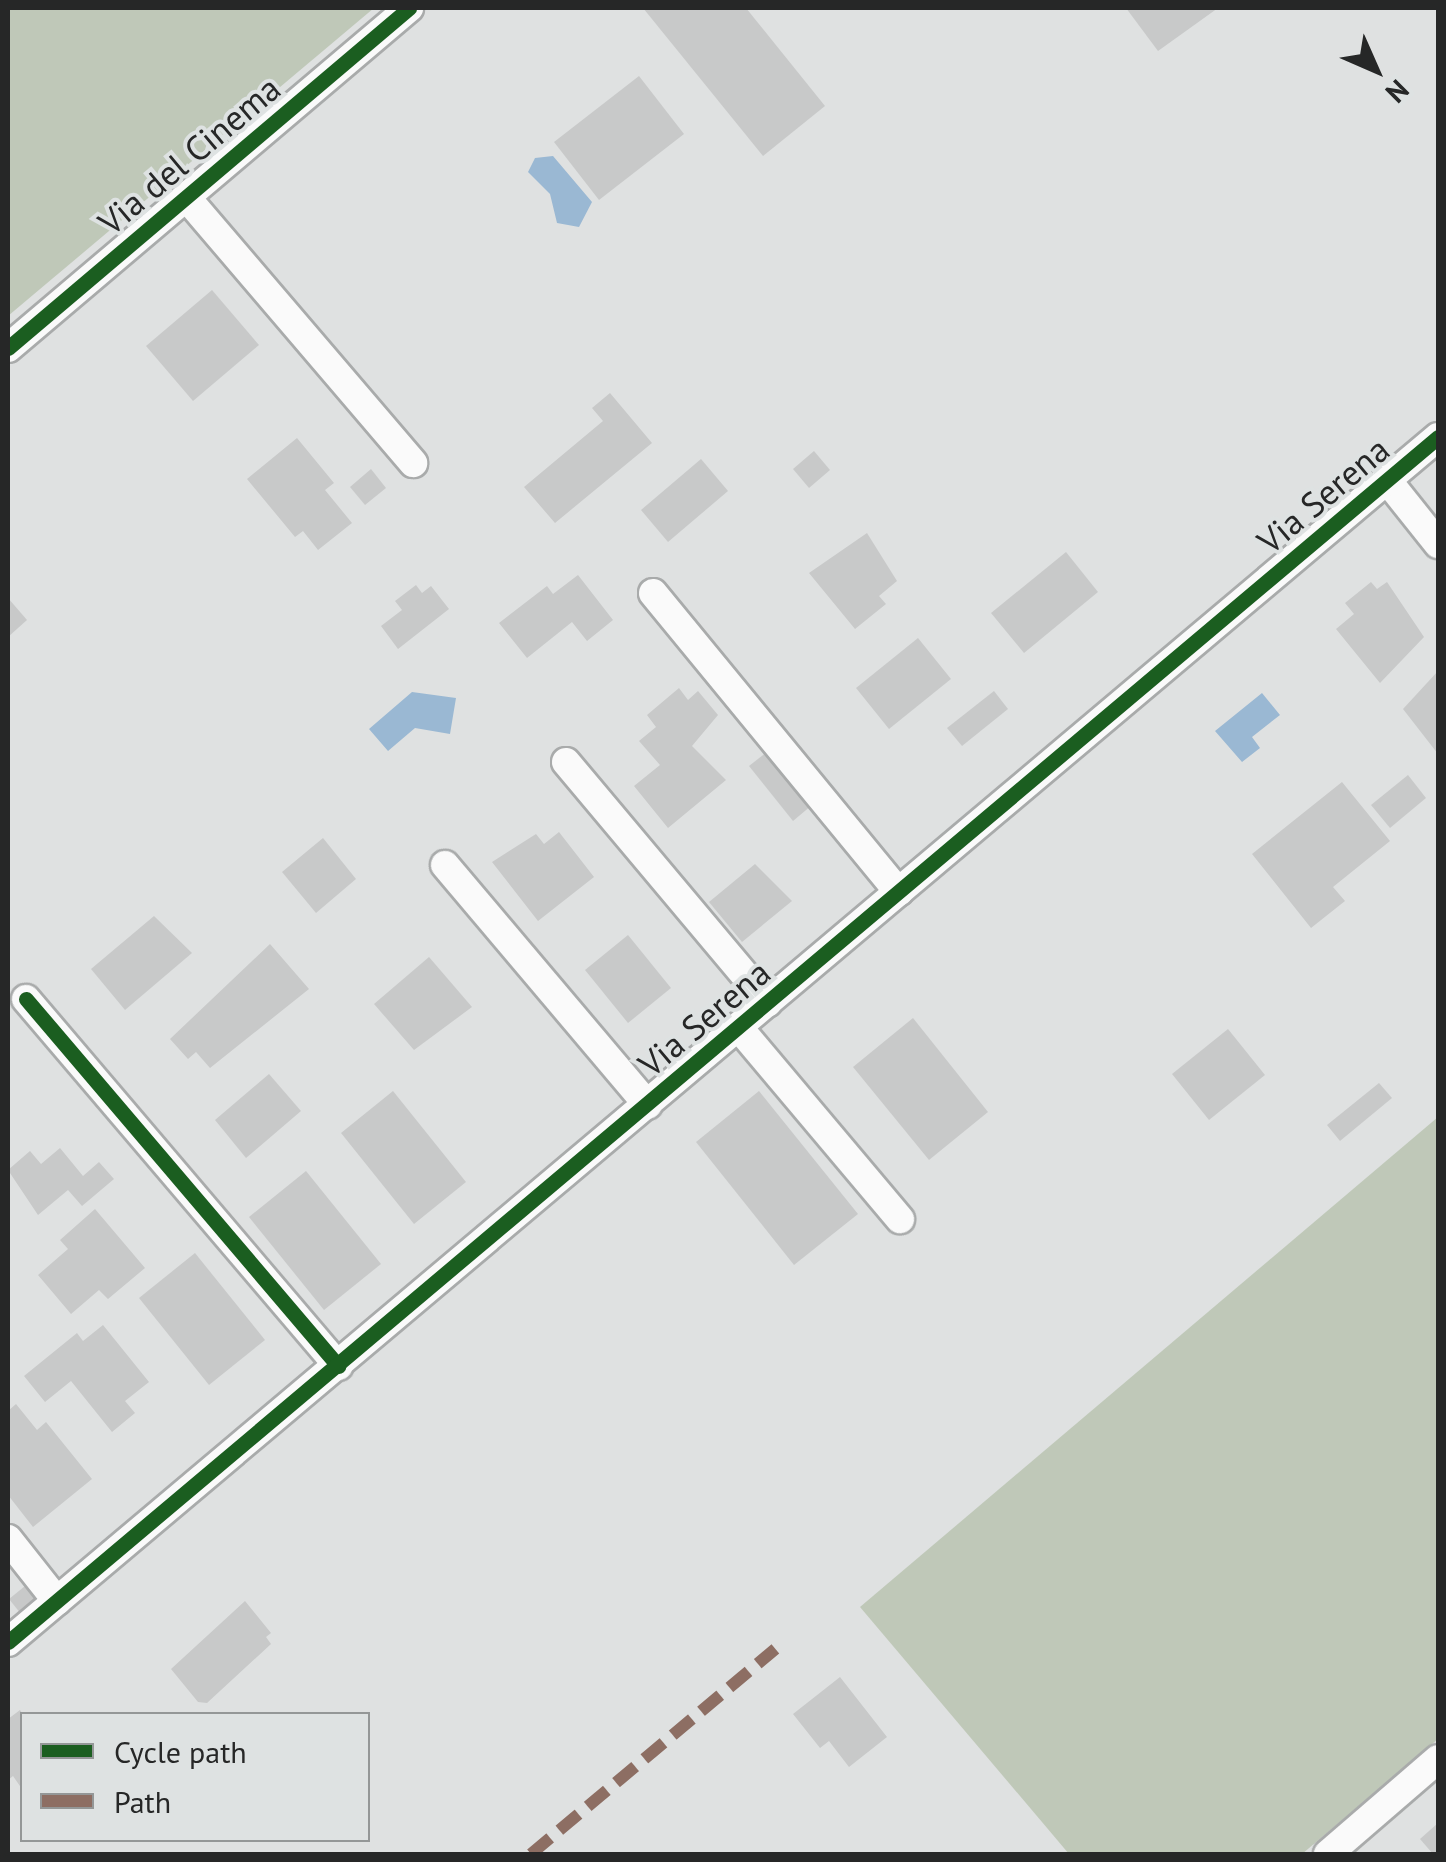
<!DOCTYPE html>
<style>
body{margin:0}
#map{position:relative;width:1446px;height:1862px;overflow:hidden;background:#dfe1e1;font-family:"PT Sans",sans-serif}
div>[style]{position:absolute}
.green>*{inset:0;background:#bfc8b8}
.water>*{inset:0;background:#9ab8d3}
.building>*{inset:0;background:#c8c9c9}
.roads{filter:drop-shadow(2px 0 #a9abab) drop-shadow(-2px 0 #a9abab) drop-shadow(0 2px #a9abab) drop-shadow(0 -2px #a9abab)}
.street>*{height:28px;margin:-14px;padding:0 14px;transform-origin:14px;border-radius:14px;background:#fafafa}
.quiet>*{height:12px;margin-top:-6px;transform-origin:0;background:repeating-linear-gradient(90deg,#8d6e63 0 25px,transparent 0 37px)}
.cycleway>*{height:15px;margin:-7.5px;padding:0 7.5px;transform-origin:7.5px;border-radius:7.5px;background:#1b5e20}
span{translate:-50% -50%;white-space:nowrap;text-align:center;line-height:1.15;-webkit-text-stroke:8px #dee2e2;paint-order:stroke}
.street-label{font-size:35px;color:#262727}
.frame{position:absolute;inset:0;border:10px solid #262727;pointer-events:none}
.legend{position:absolute;left:20px;top:1712px;width:350px;height:130px;box-sizing:border-box;background:#dee2e2;border:2px solid #949797;margin:0;padding:12px 18px;list-style:none;font-size:30px;color:#262727}
.legend li{display:flex;align-items:center;gap:20px;height:50px}
.legend b{width:50px;border:2px solid #949797}
.north{position:absolute;left:1326px;top:20px;width:100px;height:100px;-webkit-text-stroke:8px #dee2e2;paint-order:stroke;rotate:135deg;font-size:28px;font-weight:700;line-height:40px;text-align:center;color:#262727}
.north::after{content:'';display:block;margin:auto;width:35px;height:45px;background:#262727;clip-path:polygon(50% 0,100% 100%,50% 72%,0 100%)}
</style>
<div id="map">
<div class="green">
<i style="clip-path:polygon(8px 8px,374px 8px,8px 316px)"></i>
<i style="clip-path:polygon(1438px 1117px,1438px 1739px,1302px 1854px,1069px 1854px,860px 1607px)"></i>
</div>
<div class="water">
<i style="clip-path:polygon(553px 156px,592px 202px,579px 227px,557px 223px,550px 194px,528px 172px,535px 158px)"></i>
<i style="clip-path:polygon(412px 692px,456px 698px,450px 734px,415px 728px,388px 751px,369px 729px)"></i>
<i style="clip-path:polygon(1262px 693px,1280px 715px,1252px 737px,1260px 748px,1242px 762px,1215px 731px)"></i>
</div>
<div class="building">
<i style="clip-path:polygon(643px 8px,746px 8px,825px 106px,763px 156px)"></i>
<i style="clip-path:polygon(1126px 8px,1218px 8px,1158px 51px)"></i>
<i style="clip-path:polygon(639px 76px,684px 134px,599px 200px,554px 142px)"></i>
<i style="clip-path:polygon(212px 290px,259px 345px,193px 401px,146px 346px)"></i>
<i style="clip-path:polygon(610px 393px,652px 443px,555px 523px,524px 487px,603px 421px,592px 408px)"></i>
<i style="clip-path:polygon(297px 438px,334px 483px,325px 490px,352px 523px,318px 550px,303px 531px,295px 537px,247px 479px)"></i>
<i style="clip-path:polygon(814px 451px,830px 470px,809px 488px,793px 469px)"></i>
<i style="clip-path:polygon(701px 459px,728px 491px,668px 542px,641px 510px)"></i>
<i style="clip-path:polygon(371px 469px,386px 488px,365px 505px,350px 487px)"></i>
<i style="clip-path:polygon(867px 533px,897px 581px,879px 596px,886px 604px,855px 629px,809px 573px)"></i>
<i style="clip-path:polygon(1066px 552px,1098px 592px,1024px 653px,991px 613px)"></i>
<i style="clip-path:polygon(578px 575px,613px 620px,587px 641px,572px 622px,527px 658px,499px 623px,547px 586px,553px 594px)"></i>
<i style="clip-path:polygon(1371px 582px,1377px 589px,1387px 582px,1424px 637px,1380px 683px,1336px 629px,1354px 614px,1345px 603px)"></i>
<i style="clip-path:polygon(416px 585px,422px 593px,431px 586px,449px 609px,398px 649px,381px 626px,402px 610px,395px 601px)"></i>
<i style="clip-path:polygon(8px 598px,27px 620px,8px 637px)"></i>
<i style="clip-path:polygon(918px 638px,951px 679px,889px 729px,856px 688px)"></i>
<i style="clip-path:polygon(1438px 671px,1438px 754px,1403px 709px)"></i>
<i style="clip-path:polygon(679px 688px,688px 700px,698px 691px,718px 715px,692px 746px,726px 780px,668px 828px,634px 786px,660px 765px,639px 741px,656px 727px,647px 715px)"></i>
<i style="clip-path:polygon(994px 691px,1008px 709px,962px 746px,947px 728px)"></i>
<i style="clip-path:polygon(768px 751px,812px 805px,793px 821px,749px 766px)"></i>
<i style="clip-path:polygon(1408px 775px,1426px 798px,1390px 828px,1371px 805px)"></i>
<i style="clip-path:polygon(1342px 782px,1390px 841px,1333px 887px,1345px 901px,1311px 928px,1252px 854px)"></i>
<i style="clip-path:polygon(559px 832px,594px 877px,538px 921px,492px 862px,536px 834px,544px 844px)"></i>
<i style="clip-path:polygon(323px 838px,356px 879px,316px 913px,282px 872px)"></i>
<i style="clip-path:polygon(755px 864px,792px 901px,742px 942px,709px 902px)"></i>
<i style="clip-path:polygon(154px 916px,192px 953px,125px 1010px,91px 969px)"></i>
<i style="clip-path:polygon(628px 935px,671px 988px,628px 1023px,585px 970px)"></i>
<i style="clip-path:polygon(270px 944px,309px 989px,210px 1068px,196px 1052px,188px 1059px,170px 1039px)"></i>
<i style="clip-path:polygon(429px 957px,472px 1007px,414px 1050px,374px 1004px)"></i>
<i style="clip-path:polygon(913px 1018px,988px 1112px,929px 1160px,853px 1067px)"></i>
<i style="clip-path:polygon(1228px 1029px,1265px 1075px,1209px 1120px,1172px 1074px)"></i>
<i style="clip-path:polygon(269px 1074px,301px 1111px,246px 1158px,215px 1120px)"></i>
<i style="clip-path:polygon(1379px 1083px,1392px 1098px,1340px 1141px,1327px 1125px)"></i>
<i style="clip-path:polygon(393px 1091px,466px 1182px,414px 1224px,341px 1133px)"></i>
<i style="clip-path:polygon(759px 1091px,858px 1214px,794px 1265px,696px 1142px)"></i>
<i style="clip-path:polygon(60px 1148px,83px 1176px,99px 1162px,114px 1179px,82px 1206px,68px 1190px,38px 1215px,8px 1170px,30px 1151px,41px 1164px)"></i>
<i style="clip-path:polygon(306px 1171px,381px 1264px,324px 1310px,249px 1217px)"></i>
<i style="clip-path:polygon(95px 1209px,145px 1268px,108px 1299px,99px 1290px,71px 1314px,38px 1275px,68px 1249px,60px 1240px)"></i>
<i style="clip-path:polygon(195px 1253px,265px 1340px,209px 1385px,139px 1298px)"></i>
<i style="clip-path:polygon(103px 1325px,149px 1382px,125px 1401px,135px 1413px,112px 1432px,71px 1381px,45px 1402px,24px 1376px,77px 1333px,83px 1341px)"></i>
<i style="clip-path:polygon(16px 1404px,37px 1430px,46px 1422px,92px 1479px,33px 1527px,8px 1495px,8px 1411px)"></i>
<i style="clip-path:polygon(30px 1582px,43px 1596px,21px 1614px,9px 1599px)"></i>
<i style="clip-path:polygon(245px 1601px,271px 1633px,266px 1637px,271px 1644px,207px 1703px,198px 1702px,171px 1669px)"></i>
<i style="clip-path:polygon(840px 1677px,887px 1737px,849px 1767px,829px 1741px,820px 1748px,793px 1714px)"></i>
<i style="clip-path:polygon(20px 1710px,22px 1713px,22px 1789px,13px 1776px,8px 1780px,8px 1719px)"></i>
<i style="clip-path:polygon(1438px 1823px,1438px 1854px,1433px 1854px,1420px 1839px)"></i>
</div>
<div class="roads">
<div class="street">
<i style="left:186px;top:197px;width:350px;rotate:49.5deg"></i>
<i style="left:8px;top:348px;width:526px;rotate:-40.29deg"></i>
<i style="left:1387px;top:480px;width:82px;rotate:51.4deg"></i>
<i style="left:653px;top:593px;width:387px;rotate:50.6deg"></i>
<i style="left:566px;top:762px;width:314px;rotate:50deg"></i>
<i style="left:445px;top:865px;width:314px;rotate:49.8deg"></i>
<i style="left:26px;top:999px;width:482px;rotate:49.6deg"></i>
<i style="left:739px;top:1028px;width:250px;rotate:49.9deg"></i>
<i style="left:8px;top:1539px;width:79px;rotate:51.7deg"></i>
<i style="left:8px;top:1642px;width:1870px;rotate:-40.12deg"></i>
<i style="left:1328px;top:1854px;width:145px;rotate:-40.8deg"></i>
</div>
</div>
<div class="quiet">
<i style="left:531px;top:1854px;width:319px;rotate:-40deg"></i>
</div>
<div class="cycleway">
<i style="left:8px;top:348px;width:526px;rotate:-40.29deg"></i>
<i style="left:26px;top:999px;width:482px;rotate:49.6deg"></i>
<i style="left:8px;top:1642px;width:1870px;rotate:-40.12deg"></i>
</div>
<div class="street-label">
<span style="left:189px;top:155px;rotate:-40deg">Via del Cinema</span>
<span style="left:1323px;top:495px;rotate:-40deg">Via Serena</span>
<span style="left:704px;top:1018px;rotate:-40deg">Via Serena</span>
</div>
<div class="frame"></div>
<ul class="legend">
<li><b style="height:12px;background:#1b5e20"></b>Cycle path</li>
<li><b style="height:12px;background:#8d6e63"></b>Path</li>
</ul>
<div class="north">N</div>
</div>
